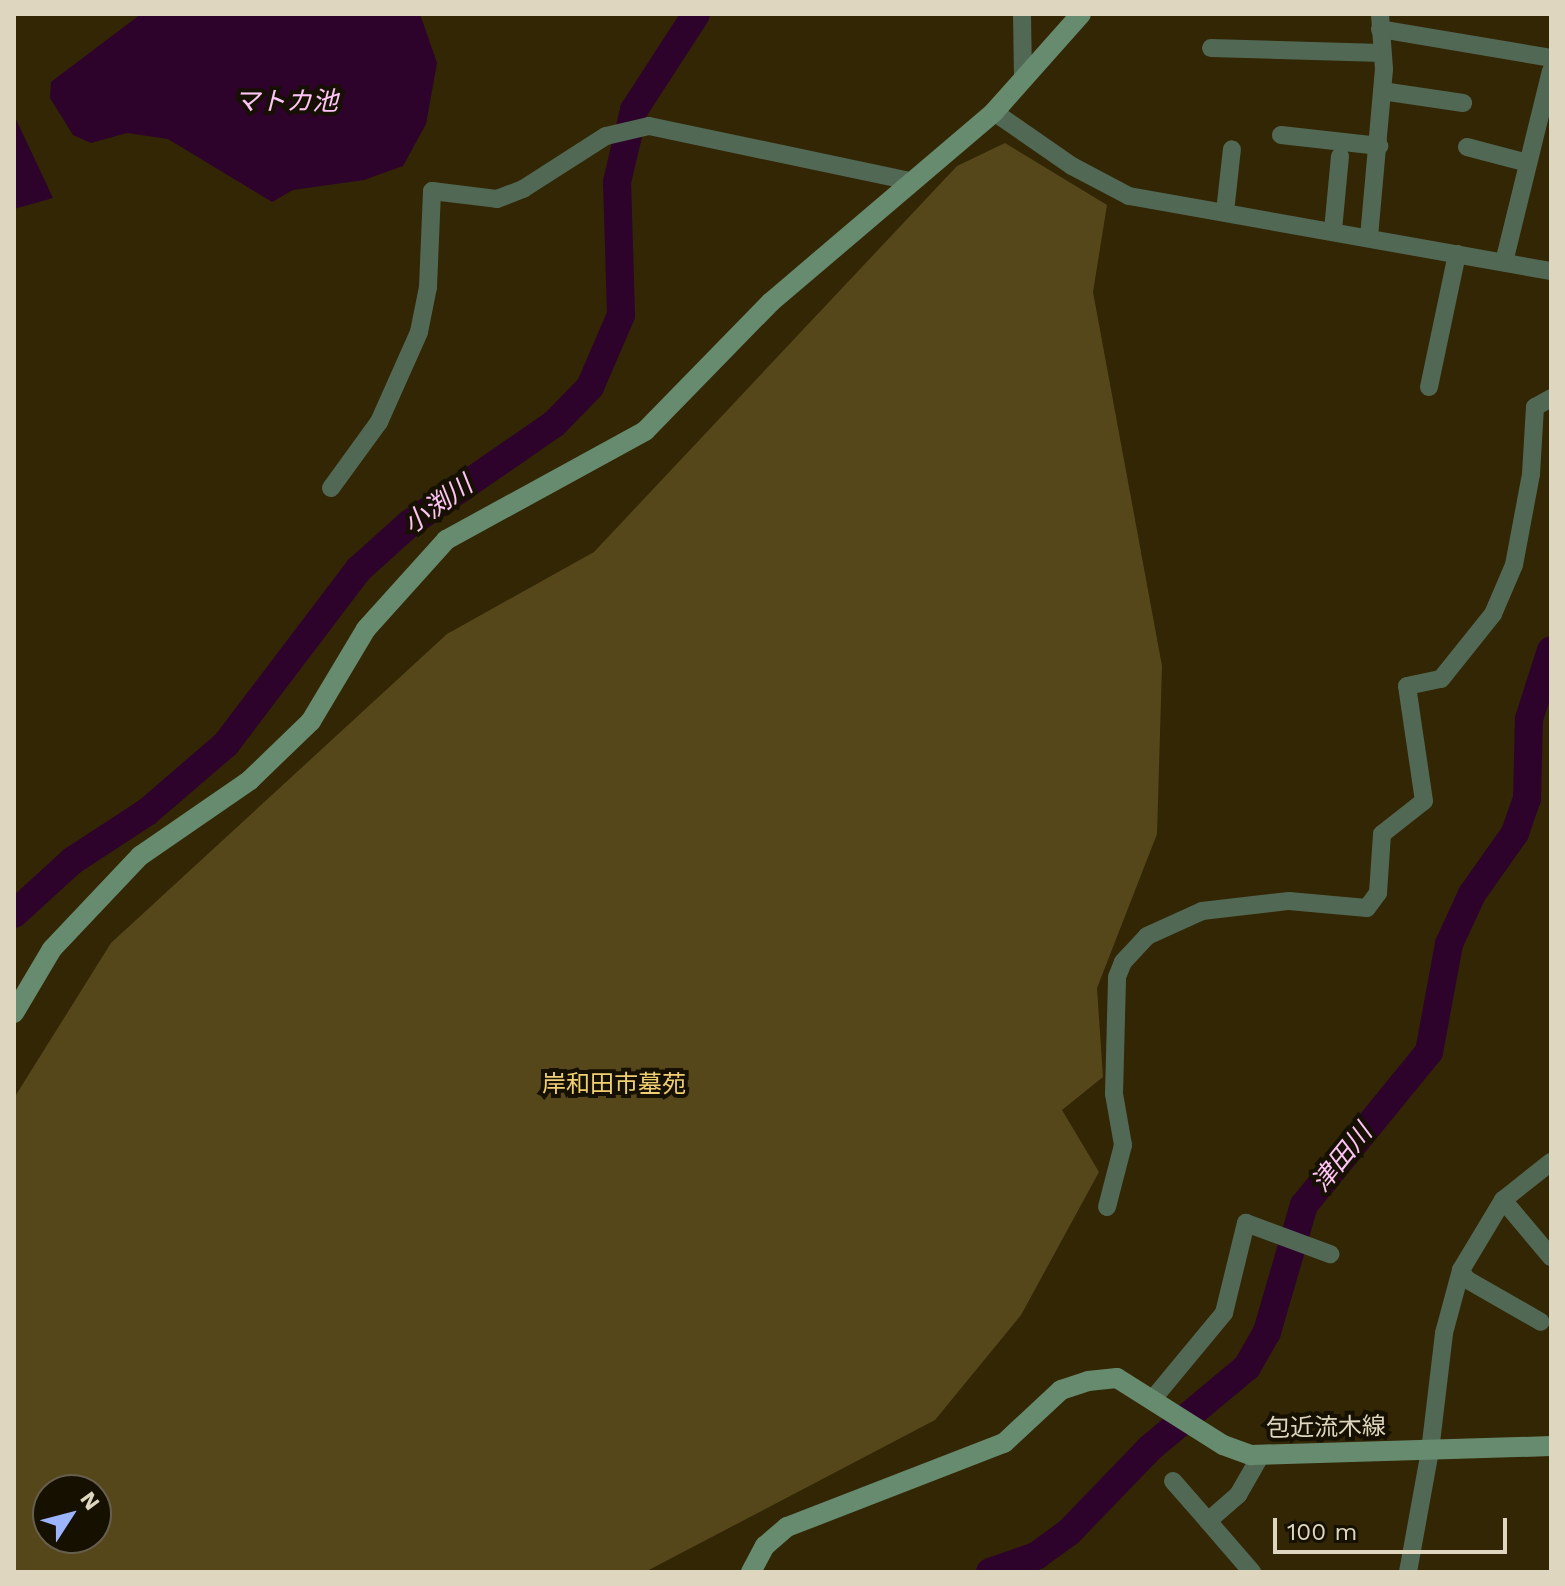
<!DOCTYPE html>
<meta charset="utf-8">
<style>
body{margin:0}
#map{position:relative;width:1565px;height:1586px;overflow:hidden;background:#322604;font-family:"Work Sans","Noto Sans JP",sans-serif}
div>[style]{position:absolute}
.green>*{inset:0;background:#56471b}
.water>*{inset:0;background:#2d032c}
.river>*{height:28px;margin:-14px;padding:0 14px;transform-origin:14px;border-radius:14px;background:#2d032c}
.street>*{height:18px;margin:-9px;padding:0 9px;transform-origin:9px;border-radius:9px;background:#516855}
.secondary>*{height:20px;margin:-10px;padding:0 10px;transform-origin:10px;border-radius:10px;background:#678b6e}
span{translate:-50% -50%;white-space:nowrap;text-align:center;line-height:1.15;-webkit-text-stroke:8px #161001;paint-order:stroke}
.park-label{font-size:24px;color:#f0cf72}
.street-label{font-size:24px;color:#ded6bf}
.water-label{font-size:26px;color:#fec4f8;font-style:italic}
.frame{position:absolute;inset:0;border:16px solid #ded6bf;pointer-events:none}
.north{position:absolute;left:32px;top:1474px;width:80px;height:80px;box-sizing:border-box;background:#161001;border:2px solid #665f4d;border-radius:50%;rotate:54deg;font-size:22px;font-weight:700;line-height:32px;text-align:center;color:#ded6bf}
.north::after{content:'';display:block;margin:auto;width:28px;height:36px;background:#9cb4fd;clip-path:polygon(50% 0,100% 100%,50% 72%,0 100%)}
.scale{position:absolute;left:1273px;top:1518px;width:234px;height:36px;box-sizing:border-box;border:4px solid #ded6bf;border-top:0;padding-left:10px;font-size:24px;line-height:28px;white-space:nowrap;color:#ded6bf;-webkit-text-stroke:6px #161001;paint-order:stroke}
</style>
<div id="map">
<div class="green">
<i style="clip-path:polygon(evenodd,1005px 143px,1107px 205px,1093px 292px,1162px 666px,1157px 834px,1097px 988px,1103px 1077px,1062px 1110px,1099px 1172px,1021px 1315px,935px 1420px,645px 1572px,14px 1572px,14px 1098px,111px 943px,447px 634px,594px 552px,957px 166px,1005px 143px,48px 1490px,96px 1490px,96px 1538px,48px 1538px,48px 1490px)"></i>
</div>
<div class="water">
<i style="clip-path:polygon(141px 14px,420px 14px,437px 63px,426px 124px,403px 166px,364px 180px,293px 190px,272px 202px,168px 139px,127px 133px,91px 143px,73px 135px,50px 98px,51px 82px)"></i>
<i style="clip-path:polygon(14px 115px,53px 198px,14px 209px)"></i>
</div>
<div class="river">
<i style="left:14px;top:914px;width:79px;rotate:-42.4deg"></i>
<i style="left:72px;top:861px;width:90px;rotate:-33.2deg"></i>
<i style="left:147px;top:812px;width:104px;rotate:-40.7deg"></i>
<i style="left:226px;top:744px;width:220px;rotate:-52.8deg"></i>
<i style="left:359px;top:569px;width:67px;rotate:-42deg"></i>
<i style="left:409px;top:524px;width:176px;rotate:-34.6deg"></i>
<i style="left:554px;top:424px;width:52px;rotate:-45.8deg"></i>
<i style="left:590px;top:387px;width:78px;rotate:-66.7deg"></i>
<i style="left:621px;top:315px;width:133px;rotate:-91.7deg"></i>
<i style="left:617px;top:182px;width:74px;rotate:-76.7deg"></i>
<i style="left:634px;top:110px;width:114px;rotate:-57.1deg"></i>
<i style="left:990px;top:1572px;width:49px;rotate:-19.2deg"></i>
<i style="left:1036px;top:1556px;width:41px;rotate:-36deg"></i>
<i style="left:1069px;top:1532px;width:117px;rotate:-46deg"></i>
<i style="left:1150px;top:1448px;width:126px;rotate:-39.9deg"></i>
<i style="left:1247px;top:1367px;width:40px;rotate:-60.3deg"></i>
<i style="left:1267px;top:1332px;width:132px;rotate:-73.8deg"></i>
<i style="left:1304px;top:1205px;width:198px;rotate:-50.8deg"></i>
<i style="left:1429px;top:1052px;width:110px;rotate:-79.5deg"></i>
<i style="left:1449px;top:944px;width:55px;rotate:-65.3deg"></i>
<i style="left:1472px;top:894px;width:75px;rotate:-54.8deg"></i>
<i style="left:1515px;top:833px;width:36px;rotate:-71deg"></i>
<i style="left:1527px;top:799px;width:80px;rotate:-88.6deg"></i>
<i style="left:1529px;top:719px;width:72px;rotate:-72.3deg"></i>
</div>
<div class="street">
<i style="left:1022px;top:14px;width:66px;rotate:89.1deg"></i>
<i style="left:1380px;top:29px;width:173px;rotate:9.6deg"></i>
<i style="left:1211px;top:48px;width:171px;rotate:1.7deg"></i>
<i style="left:1382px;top:91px;width:82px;rotate:8.4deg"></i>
<i style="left:994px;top:112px;width:95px;rotate:34.7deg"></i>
<i style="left:1072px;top:166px;width:64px;rotate:27.8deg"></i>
<i style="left:1129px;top:196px;width:429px;rotate:10.1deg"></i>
<i style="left:1281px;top:135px;width:99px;rotate:6.4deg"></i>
<i style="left:1467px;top:147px;width:63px;rotate:14.7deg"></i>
<i style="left:1225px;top:212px;width:63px;rotate:-83.7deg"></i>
<i style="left:1333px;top:230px;width:74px;rotate:-84.6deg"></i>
<i style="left:1369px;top:237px;width:169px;rotate:-84.9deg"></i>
<i style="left:1384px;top:69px;width:55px;rotate:-94.2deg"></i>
<i style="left:1504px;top:262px;width:197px;rotate:-76.2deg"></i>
<i style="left:1429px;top:387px;width:136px;rotate:-78.1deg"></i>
<i style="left:331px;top:488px;width:82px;rotate:-54deg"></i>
<i style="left:379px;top:422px;width:98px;rotate:-66deg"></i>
<i style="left:419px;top:332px;width:46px;rotate:-78.7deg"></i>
<i style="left:428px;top:287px;width:96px;rotate:-87.6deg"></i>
<i style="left:432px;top:191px;width:65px;rotate:7deg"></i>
<i style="left:497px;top:199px;width:28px;rotate:-21deg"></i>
<i style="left:523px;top:189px;width:98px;rotate:-32.6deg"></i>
<i style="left:606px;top:136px;width:44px;rotate:-13.1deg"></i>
<i style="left:649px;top:126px;width:268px;rotate:11.9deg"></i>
<i style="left:1503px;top:1200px;width:75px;rotate:49.9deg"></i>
<i style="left:1107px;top:1207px;width:64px;rotate:-75.5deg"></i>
<i style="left:1123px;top:1145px;width:52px;rotate:-100deg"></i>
<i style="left:1114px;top:1094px;width:117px;rotate:-88.5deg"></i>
<i style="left:1117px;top:977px;width:16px;rotate:-68deg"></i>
<i style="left:1123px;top:962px;width:35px;rotate:-47deg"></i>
<i style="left:1147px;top:936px;width:60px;rotate:-24.4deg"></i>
<i style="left:1202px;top:911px;width:88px;rotate:-6.6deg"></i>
<i style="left:1289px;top:901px;width:78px;rotate:5.1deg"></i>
<i style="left:1367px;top:908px;width:19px;rotate:-54deg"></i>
<i style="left:1378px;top:893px;width:59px;rotate:-86.1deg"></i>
<i style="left:1382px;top:834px;width:53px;rotate:-38.2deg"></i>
<i style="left:1424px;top:801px;width:116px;rotate:-98.4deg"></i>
<i style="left:1407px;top:686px;width:35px;rotate:-12deg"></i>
<i style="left:1441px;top:679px;width:83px;rotate:-51.3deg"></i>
<i style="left:1493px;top:614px;width:53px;rotate:-66.8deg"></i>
<i style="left:1514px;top:565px;width:93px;rotate:-79.4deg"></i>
<i style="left:1531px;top:474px;width:67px;rotate:-86.6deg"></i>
<i style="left:1535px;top:407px;width:18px;rotate:-29deg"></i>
<i style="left:1461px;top:1270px;width:10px;rotate:61deg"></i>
<i style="left:1466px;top:1279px;width:86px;rotate:29.8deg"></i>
<i style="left:1152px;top:1400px;width:113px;rotate:-50.4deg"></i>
<i style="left:1224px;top:1313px;width:93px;rotate:-76.3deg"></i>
<i style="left:1246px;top:1223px;width:90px;rotate:20.3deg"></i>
<i style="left:1173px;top:1481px;width:53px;rotate:48.8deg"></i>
<i style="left:1252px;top:1572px;width:67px;rotate:-130.8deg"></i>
<i style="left:1208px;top:1521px;width:40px;rotate:-41deg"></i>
<i style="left:1238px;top:1495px;width:46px;rotate:-60.1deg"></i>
<i style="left:1408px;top:1572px;width:123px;rotate:-79.7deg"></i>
<i style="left:1430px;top:1451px;width:119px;rotate:-83.2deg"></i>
<i style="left:1444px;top:1333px;width:65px;rotate:-74.9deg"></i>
<i style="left:1461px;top:1270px;width:82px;rotate:-59deg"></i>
<i style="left:1503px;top:1200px;width:61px;rotate:-38.4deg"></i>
</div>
<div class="secondary">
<i style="left:14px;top:1013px;width:74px;rotate:-59.3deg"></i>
<i style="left:52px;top:949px;width:128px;rotate:-46.6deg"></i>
<i style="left:140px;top:856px;width:134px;rotate:-34.6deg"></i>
<i style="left:250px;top:780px;width:85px;rotate:-44deg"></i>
<i style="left:311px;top:721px;width:107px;rotate:-59.1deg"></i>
<i style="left:366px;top:629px;width:120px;rotate:-48deg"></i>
<i style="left:446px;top:540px;width:227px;rotate:-28.7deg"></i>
<i style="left:645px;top:431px;width:180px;rotate:-45.7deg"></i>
<i style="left:771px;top:302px;width:293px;rotate:-40.4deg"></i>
<i style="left:994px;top:112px;width:131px;rotate:-48.4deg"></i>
<i style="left:751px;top:1572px;width:30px;rotate:-62deg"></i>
<i style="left:765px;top:1546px;width:29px;rotate:-41deg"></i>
<i style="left:787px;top:1527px;width:233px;rotate:-21.2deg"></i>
<i style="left:1004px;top:1443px;width:78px;rotate:-42.9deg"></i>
<i style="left:1061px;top:1390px;width:28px;rotate:-18deg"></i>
<i style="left:1088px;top:1381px;width:29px;rotate:-6deg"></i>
<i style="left:1117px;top:1378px;width:125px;rotate:32.3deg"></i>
<i style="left:1223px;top:1445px;width:30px;rotate:20deg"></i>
<i style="left:1251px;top:1455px;width:300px;rotate:-1.7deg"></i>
</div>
<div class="park-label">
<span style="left:614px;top:1085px">岸和田市墓苑</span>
</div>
<div class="street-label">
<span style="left:1326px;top:1428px;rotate:-1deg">包近流木線</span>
</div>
<div class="water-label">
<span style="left:286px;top:102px">マトカ池</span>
<span style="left:438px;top:505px;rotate:-36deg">小渕川</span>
<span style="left:1342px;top:1158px;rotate:-51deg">津田川</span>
</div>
<div class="frame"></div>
<div class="north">N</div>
<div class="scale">100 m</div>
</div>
